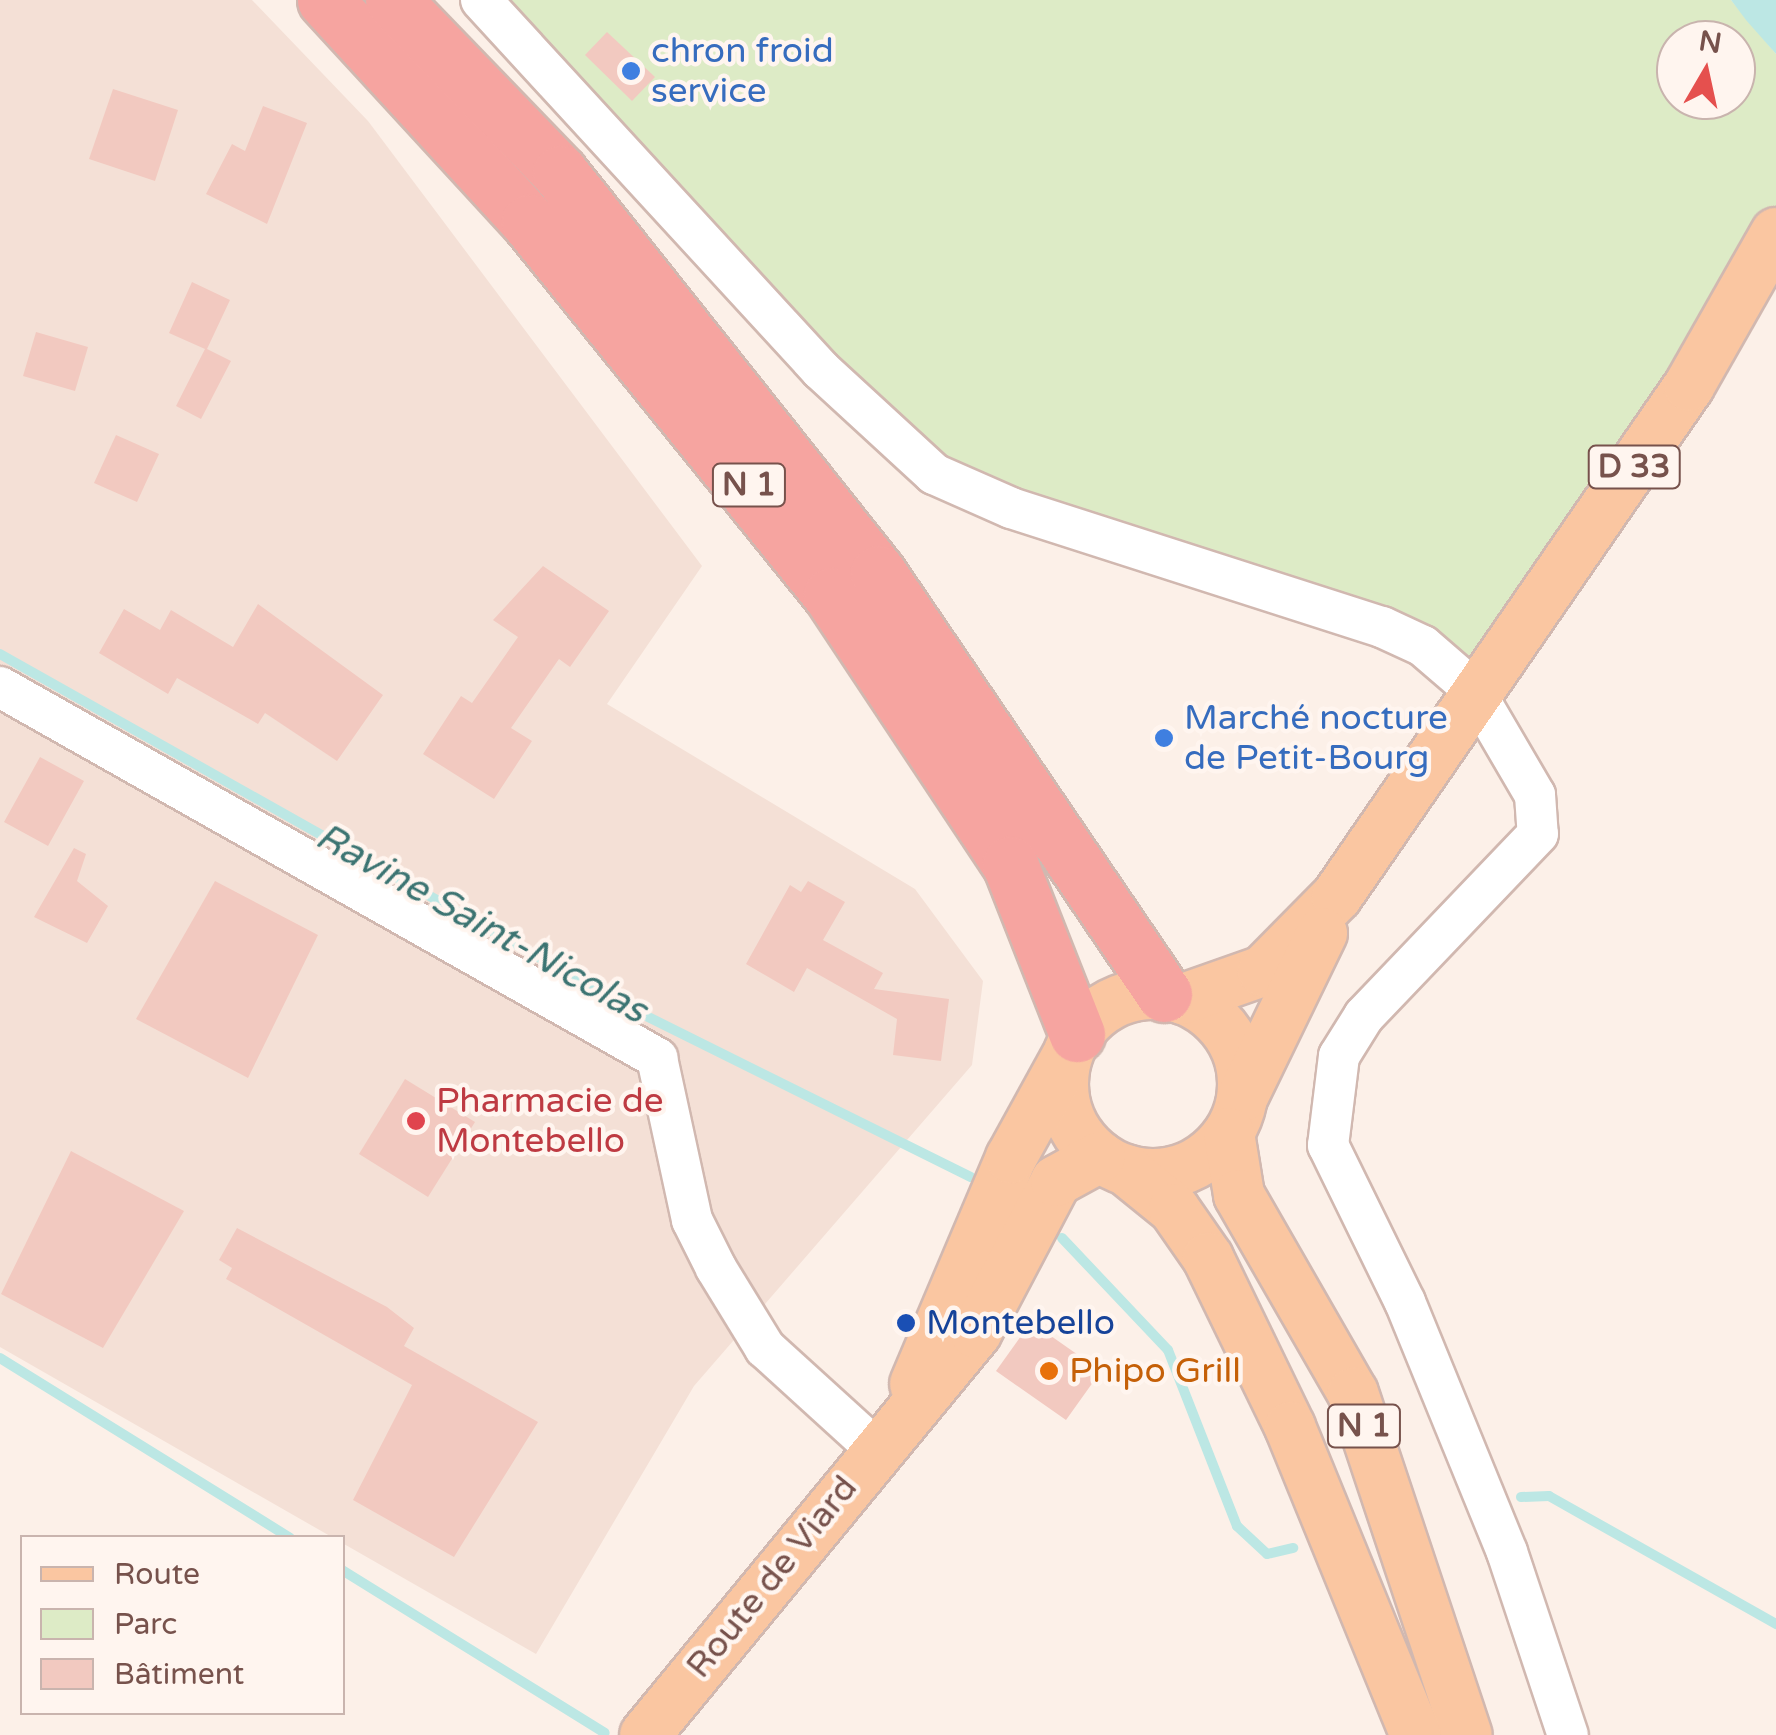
<!DOCTYPE html>
<meta charset="utf-8">
<style>
body{margin:0}
#map{position:relative;width:1776px;height:1735px;overflow:hidden;background:#fcf0e8;font-family:"Varela Round",sans-serif}
div>[style]{position:absolute}
.residential>*{inset:0;background:#f4e0d6}
.green>*{inset:0;background:#ddebc6}
.water>*{inset:0;background:#bce7e4}
.stream>*{height:10px;margin:-5px;padding:0 5px;transform-origin:5px;border-radius:5px;background:#bce7e4}
.building>*{inset:0;background:#f2c9c0}
.roads{filter:drop-shadow(2px 0 #d1b8b0) drop-shadow(-2px 0 #d1b8b0) drop-shadow(0 2px #d1b8b0) drop-shadow(0 -2px #d1b8b0)}
.minor>*{height:40px;margin:-20px;padding:0 20px;transform-origin:20px;border-radius:20px;background:#fff}
.major>*{height:50px;margin:-25px;padding:0 25px;transform-origin:25px;border-radius:25px;background:#fac6a1}
.major>.ring{margin:-25px;padding:0;box-sizing:content-box;background:none;border:50px solid #fac6a1;border-radius:50%}
.highway>*{height:55px;margin:-27.5px;padding:0 27.5px;transform-origin:27.5px;border-radius:27.5px;background:#f6a4a0}
.dots>*{width:28px;height:28px;translate:-50% -50%;box-sizing:border-box;border:5px solid #fff5ef;border-radius:50%}
span{translate:-50% -50%;white-space:nowrap;text-align:center;line-height:1.15;-webkit-text-stroke:9px #fff5ef;paint-order:stroke}
.shield-label span{padding:2px 8px;background:#fff5ef;border:2px solid;border-radius:8px;-webkit-text-stroke-width:0}
.shield-label{font-size:32px;color:#77524c;font-weight:700}
.shop-label{font-size:35px;color:#366cbe}
.left{translate:0 -50%;text-align:left}
.health-label{font-size:35px;color:#be3a42}
.transit-label{font-size:35px;color:#164399}
.food-label{font-size:35px;color:#c56008}
.street-label{font-size:35px;color:#77524c}
.water-label{font-size:38px;color:#3c7472;font-style:italic}
.legend{position:absolute;left:20px;top:1535px;width:325px;height:180px;box-sizing:border-box;background:#fff5ef;border:2px solid #c9b4ae;margin:0;padding:12px 18px;list-style:none;font-size:30px;color:#77524c}
.legend li{display:flex;align-items:center;gap:20px;height:50px}
.legend b{width:50px;border:2px solid #c9b4ae}
.north{position:absolute;left:1656px;top:20px;width:100px;height:100px;box-sizing:border-box;background:#fff5ef;border:2px solid #c9b4ae;border-radius:50%;rotate:9deg;font-size:28px;font-weight:700;line-height:40px;text-align:center;color:#77524c}
.north::after{content:'';display:block;margin:auto;width:35px;height:45px;background:#e5504e;clip-path:polygon(50% 0,100% 100%,50% 72%,0 100%)}
</style>
<div id="map">
<div class="residential">
<i style="clip-path:polygon(0 0,252px 0,368px 121px,702px 566px,607px 704px,915px 889px,983px 981px,972px 1065px,694px 1386px,536px 1654px,0 1347px)"></i>
</div>
<div class="green">
<i style="clip-path:polygon(evenodd,481px 0,1731px 0,1776px 54px,1776px 228px,1473px 689px,1423px 646px,934px 474px,481px 0,1676px 40px,1736px 40px,1736px 100px,1676px 100px,1676px 40px)"></i>
</div>
<div class="water">
<i style="clip-path:polygon(1731px 0,1776px 0,1776px 54px,1746px 20px)"></i>
</div>
<div class="stream">
<i style="left:0;top:654px;width:707px;rotate:29.39deg"></i>
<i style="left:616px;top:1001px;width:396px;rotate:26.4deg"></i>
<i style="left:1062px;top:1238px;width:154px;rotate:46.6deg"></i>
<i style="left:1168px;top:1350px;width:189px;rotate:68.6deg"></i>
<i style="left:1237px;top:1526px;width:41px;rotate:43deg"></i>
<i style="left:1267px;top:1554px;width:27px;rotate:-13deg"></i>
<i style="left:0;top:1358px;width:341px;rotate:31.8deg"></i>
<i style="left:1521px;top:1497px;width:28px;rotate:-2deg"></i>
<i style="left:1549px;top:1496px;width:261px;rotate:29.4deg"></i>
<i style="left:342px;top:1570px;width:309px;rotate:31.8deg"></i>
</div>
<div class="building">
<i style="clip-path:polygon(607px 32px,655px 77px,632px 101px,585px 55px)"></i>
<i style="clip-path:polygon(113px 89px,178px 110px,155px 181px,89px 159px)"></i>
<i style="clip-path:polygon(263px 106px,307px 123px,267px 224px,206px 194px,232px 144px,245px 151px)"></i>
<i style="clip-path:polygon(192px 282px,230px 300px,207px 349px,231px 361px,201px 419px,176px 406px,205px 349px,169px 333px)"></i>
<i style="clip-path:polygon(36px 332px,88px 347px,75px 391px,23px 376px)"></i>
<i style="clip-path:polygon(116px 435px,159px 454px,137px 502px,94px 483px)"></i>
<i style="clip-path:polygon(543px 566px,609px 611px,570px 667px,559px 659px,511px 728px,532px 741px,494px 799px,423px 754px,461px 696px,472px 703px,518px 637px,493px 620px)"></i>
<i style="clip-path:polygon(258px 604px,383px 695px,337px 761px,265px 713px,258px 724px,177px 678px,168px 694px,99px 653px,124px 609px,160px 630px,171px 610px,233px 647px)"></i>
<i style="clip-path:polygon(40px 757px,84px 781px,48px 846px,4px 822px)"></i>
<i style="clip-path:polygon(74px 848px,86px 854px,77px 881px,108px 906px,87px 943px,34px 917px)"></i>
<i style="clip-path:polygon(215px 881px,318px 935px,248px 1078px,136px 1019px)"></i>
<i style="clip-path:polygon(808px 881px,845px 902px,823px 940px,883px 973px,874px 989px,949px 999px,941px 1061px,893px 1055px,897px 1019px,807px 968px,794px 992px,746px 964px,790px 885px,801px 892px)"></i>
<i style="clip-path:polygon(405px 1079px,475px 1122px,428px 1197px,359px 1154px)"></i>
<i style="clip-path:polygon(71px 1151px,184px 1211px,103px 1348px,1px 1294px)"></i>
<i style="clip-path:polygon(237px 1228px,387px 1307px,414px 1328px,404px 1346px,538px 1422px,454px 1557px,353px 1500px,412px 1385px,226px 1279px,232px 1268px,219px 1260px)"></i>
<i style="clip-path:polygon(1031px 1322px,1101px 1371px,1066px 1420px,996px 1371px)"></i>
</div>
<div class="roads">
<div class="minor">
<i style="left:481px;top:0;width:502px;rotate:47.42deg"></i>
<i style="left:821px;top:370px;width:154px;rotate:42.6deg"></i>
<i style="left:934px;top:474px;width:84px;rotate:23.8deg"></i>
<i style="left:1011px;top:508px;width:390px;rotate:17.8deg"></i>
<i style="left:1382px;top:627px;width:45px;rotate:24.9deg"></i>
<i style="left:1423px;top:646px;width:66px;rotate:40.7deg"></i>
<i style="left:1473px;top:689px;width:123px;rotate:59.7deg"></i>
<i style="left:1535px;top:795px;width:39px;rotate:86deg"></i>
<i style="left:1538px;top:834px;width:252px;rotate:133.7deg"></i>
<i style="left:1364px;top:1016px;width:47px;rotate:122deg"></i>
<i style="left:1339px;top:1056px;width:90px;rotate:97deg"></i>
<i style="left:1328px;top:1145px;width:175px;rotate:63.9deg"></i>
<i style="left:1405px;top:1302px;width:270px;rotate:67.8deg"></i>
<i style="left:1507px;top:1552px;width:193px;rotate:71.6deg"></i>
<i style="left:0;top:687px;width:755px;rotate:29.45deg"></i>
<i style="left:657px;top:1058px;width:166px;rotate:77.8deg"></i>
<i style="left:692px;top:1220px;width:54px;rotate:63.4deg"></i>
<i style="left:716px;top:1268px;width:94px;rotate:58.5deg"></i>
<i style="left:765px;top:1348px;width:150px;rotate:42.3deg"></i>
</div>
<div class="major">
<i class="ring" style="left:1063px;top:994px;width:130px;height:130px"></i>
<i style="left:1183px;top:999px;width:85px;rotate:-19.3deg"></i>
<i style="left:1263px;top:971px;width:105px;rotate:-45.4deg"></i>
<i style="left:1337px;top:896px;width:620px;rotate:-55.39deg"></i>
<i style="left:1689px;top:386px;width:176px;rotate:-60.4deg"></i>
<i style="left:1243px;top:1096px;width:181px;rotate:-64.1deg"></i>
<i style="left:1229px;top:1133px;width:63px;rotate:80.8deg"></i>
<i style="left:1239px;top:1195px;width:228px;rotate:60.1deg"></i>
<i style="left:1353px;top:1393px;width:360px;rotate:71.6deg"></i>
<i style="left:1126px;top:1170px;width:62px;rotate:39.1deg"></i>
<i style="left:1174px;top:1209px;width:60px;rotate:55.2deg"></i>
<i style="left:1208px;top:1258px;width:188px;rotate:64.1deg"></i>
<i style="left:1290px;top:1427px;width:333px;rotate:67.8deg"></i>
<i style="left:915px;top:1384px;width:246px;rotate:-67deg"></i>
<i style="left:1011px;top:1158px;width:114px;rotate:-61.2deg"></i>
<i style="left:645px;top:1735px;width:521px;rotate:-50.53deg"></i>
<i style="left:976px;top:1333px;width:172px;rotate:-62.2deg"></i>
<i style="left:1056px;top:1181px;width:50px;rotate:-28.6deg"></i>
</div>
<div class="highway">
<i style="left:325px;top:0;width:301px;rotate:47.4deg"></i>
<i style="left:529px;top:222px;width:480px;rotate:51deg"></i>
<i style="left:831px;top:595px;width:323px;rotate:56.4deg"></i>
<i style="left:1010px;top:864px;width:183px;rotate:68.5deg"></i>
<i style="left:393px;top:0;width:240px;rotate:46deg"></i>
<i style="left:560px;top:173px;width:511px;rotate:51.52deg"></i>
<i style="left:878px;top:573px;width:509px;rotate:55.81deg"></i>
</div>
</div>
<div class="dots">
<i style="left:631px;top:71px;background:#3f7fe0"></i>
<i style="left:1164px;top:738px;background:#3f7fe0"></i>
<i style="left:416px;top:1121px;background:#e0444e"></i>
<i style="left:906px;top:1323px;background:#1a4fb4"></i>
<i style="left:1049px;top:1371px;background:#e8710a"></i>
</div>
<div class="shield-label">
<span style="left:1634px;top:467px">D 33</span>
<span style="left:749px;top:485px">N 1</span>
<span style="left:1364px;top:1426px">N 1</span>
</div>
<div class="shop-label">
<span class="left" style="left:651px;top:71px">chron froid<br>service</span>
<span class="left" style="left:1184px;top:738px">Marché nocture<br>de Petit-Bourg</span>
</div>
<div class="health-label">
<span class="left" style="left:436px;top:1121px">Pharmacie de<br>Montebello</span>
</div>
<div class="transit-label">
<span class="left" style="left:926px;top:1323px">Montebello</span>
</div>
<div class="food-label">
<span class="left" style="left:1069px;top:1371px">Phipo Grill</span>
</div>
<div class="street-label">
<span style="left:772px;top:1577px;rotate:-51deg">Route de Viard</span>
</div>
<div class="water-label">
<span style="left:481px;top:924px;rotate:29deg">Ravine Saint-Nicolas</span>
</div>
<ul class="legend">
<li><b style="height:12px;background:#fac6a1"></b>Route</li>
<li><b style="height:28px;background:#ddebc6"></b>Parc</li>
<li><b style="height:28px;background:#f2c9c0"></b>Bâtiment</li>
</ul>
<div class="north">N</div>
</div>
